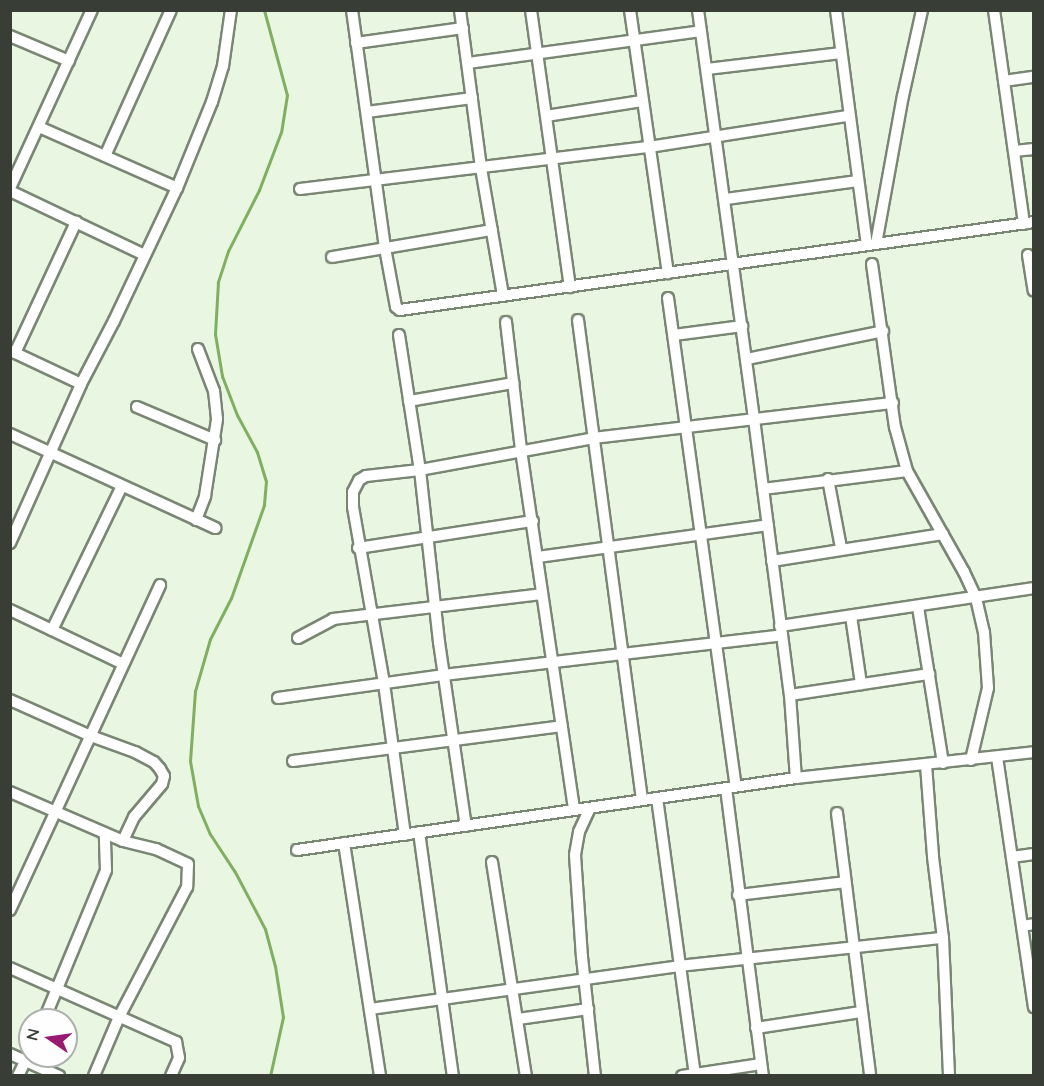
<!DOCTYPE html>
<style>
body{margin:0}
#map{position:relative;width:1044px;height:1086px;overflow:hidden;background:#e9f6e1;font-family:Quicksand,sans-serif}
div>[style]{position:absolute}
.stream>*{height:3px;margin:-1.5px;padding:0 1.5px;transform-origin:1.5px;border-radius:1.5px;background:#7faf60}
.roads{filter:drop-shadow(2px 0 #7a8674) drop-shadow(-2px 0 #7a8674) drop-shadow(0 2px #7a8674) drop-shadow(0 -2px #7a8674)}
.street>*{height:10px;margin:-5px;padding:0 5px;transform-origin:5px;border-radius:5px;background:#fff}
span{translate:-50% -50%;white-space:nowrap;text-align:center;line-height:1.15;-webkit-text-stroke:5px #fefefe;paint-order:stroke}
.frame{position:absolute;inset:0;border:12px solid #383d35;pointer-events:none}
.north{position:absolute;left:18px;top:1008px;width:60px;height:60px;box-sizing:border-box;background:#fefefe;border:2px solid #afb1ae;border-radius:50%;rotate:283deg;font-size:16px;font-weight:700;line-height:24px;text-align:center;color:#383d35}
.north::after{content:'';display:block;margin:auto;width:21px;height:27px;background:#981a72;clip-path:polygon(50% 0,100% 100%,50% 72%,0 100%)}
</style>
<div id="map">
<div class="stream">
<i style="left:264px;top:10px;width:88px;rotate:74.9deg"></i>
<i style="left:287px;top:95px;width:37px;rotate:99deg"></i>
<i style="left:281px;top:132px;width:62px;rotate:110.8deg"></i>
<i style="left:259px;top:190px;width:68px;rotate:116.9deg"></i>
<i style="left:228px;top:251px;width:33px;rotate:108deg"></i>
<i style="left:218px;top:282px;width:52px;rotate:93.3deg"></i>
<i style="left:215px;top:334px;width:43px;rotate:80.5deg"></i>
<i style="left:222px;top:376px;width:42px;rotate:69deg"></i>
<i style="left:237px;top:415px;width:42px;rotate:61.6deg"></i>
<i style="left:257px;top:452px;width:30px;rotate:73deg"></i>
<i style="left:266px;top:481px;width:24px;rotate:95deg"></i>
<i style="left:264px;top:505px;width:99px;rotate:109.5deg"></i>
<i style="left:231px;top:598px;width:46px;rotate:117.1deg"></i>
<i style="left:210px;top:639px;width:54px;rotate:106.1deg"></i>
<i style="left:195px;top:691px;width:70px;rotate:94.1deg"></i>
<i style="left:190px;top:761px;width:46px;rotate:79.9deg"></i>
<i style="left:198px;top:806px;width:30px;rotate:67deg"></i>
<i style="left:210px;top:834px;width:45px;rotate:56.7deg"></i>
<i style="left:235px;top:872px;width:64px;rotate:62.2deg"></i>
<i style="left:265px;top:929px;width:38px;rotate:75deg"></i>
<i style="left:275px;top:966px;width:52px;rotate:81.1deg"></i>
<i style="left:283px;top:1017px;width:60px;rotate:102.4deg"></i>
</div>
<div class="roads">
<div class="street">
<i style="left:352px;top:10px;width:240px;rotate:82.1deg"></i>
<i style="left:385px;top:248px;width:60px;rotate:79.4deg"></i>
<i style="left:396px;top:307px;width:5px;rotate:37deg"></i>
<i style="left:400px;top:310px;width:640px;rotate:-7.9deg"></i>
<i style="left:460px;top:10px;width:159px;rotate:82.4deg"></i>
<i style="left:481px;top:168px;width:130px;rotate:80.2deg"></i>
<i style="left:531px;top:10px;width:280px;rotate:82deg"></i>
<i style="left:630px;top:10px;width:266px;rotate:81.8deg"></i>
<i style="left:698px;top:10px;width:413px;rotate:82.2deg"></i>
<i style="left:754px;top:419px;width:278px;rotate:82.6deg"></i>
<i style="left:790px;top:695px;width:83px;rotate:85.9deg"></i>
<i style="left:836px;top:10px;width:237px;rotate:82.5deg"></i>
<i style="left:994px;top:10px;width:216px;rotate:82deg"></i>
<i style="left:10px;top:36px;width:64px;rotate:23deg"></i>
<i style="left:356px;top:43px;width:108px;rotate:-8deg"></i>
<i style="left:468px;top:63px;width:235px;rotate:-7.8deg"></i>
<i style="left:707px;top:69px;width:135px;rotate:-6.8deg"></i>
<i style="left:1004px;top:81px;width:30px;rotate:-8deg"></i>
<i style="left:367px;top:112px;width:106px;rotate:-7.6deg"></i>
<i style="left:546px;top:116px;width:97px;rotate:-8.9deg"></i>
<i style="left:39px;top:127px;width:151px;rotate:23.8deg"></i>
<i style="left:1014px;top:151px;width:20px;rotate:-6deg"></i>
<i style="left:105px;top:156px;width:160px;rotate:-65.7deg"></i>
<i style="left:10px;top:188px;width:196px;rotate:-65.3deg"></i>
<i style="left:300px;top:189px;width:352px;rotate:-6.9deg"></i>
<i style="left:649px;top:147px;width:201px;rotate:-8.9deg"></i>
<i style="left:10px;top:191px;width:149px;rotate:25.4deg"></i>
<i style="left:726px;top:199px;width:133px;rotate:-7.8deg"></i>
<i style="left:876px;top:244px;width:150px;rotate:-79.7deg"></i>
<i style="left:903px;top:96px;width:88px;rotate:-77.5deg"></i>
<i style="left:1028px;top:255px;width:36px;rotate:81deg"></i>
<i style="left:332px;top:257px;width:162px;rotate:-9.6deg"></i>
<i style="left:872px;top:264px;width:165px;rotate:82deg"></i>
<i style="left:895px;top:427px;width:46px;rotate:74.7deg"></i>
<i style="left:907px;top:471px;width:116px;rotate:60.6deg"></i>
<i style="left:964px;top:572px;width:29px;rotate:65deg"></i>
<i style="left:976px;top:598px;width:35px;rotate:77deg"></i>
<i style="left:984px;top:632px;width:56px;rotate:85.9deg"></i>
<i style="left:988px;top:688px;width:74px;rotate:103.3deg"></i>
<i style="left:668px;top:298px;width:493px;rotate:82.1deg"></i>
<i style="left:578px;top:320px;width:484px;rotate:82.4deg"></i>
<i style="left:506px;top:322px;width:129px;rotate:83.3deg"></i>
<i style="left:521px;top:450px;width:364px;rotate:81.6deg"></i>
<i style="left:399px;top:335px;width:137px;rotate:81.2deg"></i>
<i style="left:420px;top:470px;width:173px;rotate:83.7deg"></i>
<i style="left:439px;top:642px;width:186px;rotate:81.7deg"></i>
<i style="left:674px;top:335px;width:69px;rotate:-7.5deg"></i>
<i style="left:11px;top:351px;width:77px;rotate:25.2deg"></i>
<i style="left:15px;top:353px;width:145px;rotate:-65deg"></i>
<i style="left:747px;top:359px;width:139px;rotate:-11.6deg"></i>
<i style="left:409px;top:401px;width:106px;rotate:-9.8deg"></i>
<i style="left:137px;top:407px;width:85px;rotate:22.9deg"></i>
<i style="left:10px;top:434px;width:226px;rotate:24.6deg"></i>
<i style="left:828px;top:479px;width:70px;rotate:79.3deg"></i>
<i style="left:763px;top:489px;width:145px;rotate:-7.1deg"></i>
<i style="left:196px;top:520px;width:26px;rotate:-69deg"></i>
<i style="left:205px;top:496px;width:78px;rotate:-81.1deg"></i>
<i style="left:217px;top:419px;width:28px;rotate:-96deg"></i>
<i style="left:214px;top:391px;width:45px;rotate:-110.9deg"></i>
<i style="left:10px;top:543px;width:174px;rotate:-65.9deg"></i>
<i style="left:81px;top:384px;width:71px;rotate:-62.4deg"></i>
<i style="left:114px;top:321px;width:147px;rotate:-64.7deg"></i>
<i style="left:177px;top:188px;width:93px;rotate:-67.9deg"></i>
<i style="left:212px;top:102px;width:38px;rotate:-73deg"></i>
<i style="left:223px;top:66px;width:57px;rotate:-81.9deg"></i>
<i style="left:358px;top:548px;width:177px;rotate:-8.8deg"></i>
<i style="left:538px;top:557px;width:232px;rotate:-7.9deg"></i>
<i style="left:772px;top:561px;width:173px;rotate:-9deg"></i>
<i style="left:918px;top:607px;width:158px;rotate:80.9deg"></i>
<i style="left:10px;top:610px;width:125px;rotate:25.5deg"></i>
<i style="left:851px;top:616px;width:69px;rotate:81.6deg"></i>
<i style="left:780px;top:626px;width:257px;rotate:-8.5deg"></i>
<i style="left:52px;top:630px;width:160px;rotate:-64.1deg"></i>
<i style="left:298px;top:638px;width:40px;rotate:-28deg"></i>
<i style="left:333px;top:619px;width:210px;rotate:-6.8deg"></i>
<i style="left:790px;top:695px;width:141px;rotate:-8.6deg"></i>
<i style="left:278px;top:698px;width:168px;rotate:-7.9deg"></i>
<i style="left:444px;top:675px;width:340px;rotate:-6.7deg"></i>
<i style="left:10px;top:700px;width:89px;rotate:24deg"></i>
<i style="left:91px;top:736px;width:47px;rotate:20deg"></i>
<i style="left:135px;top:752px;width:21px;rotate:28deg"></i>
<i style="left:154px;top:762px;width:9px;rotate:49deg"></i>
<i style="left:160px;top:769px;width:8px;rotate:60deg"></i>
<i style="left:164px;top:776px;width:8px;rotate:104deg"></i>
<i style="left:162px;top:784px;width:43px;rotate:130.3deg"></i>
<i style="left:134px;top:817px;width:26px;rotate:115deg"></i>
<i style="left:997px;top:757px;width:253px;rotate:81.6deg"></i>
<i style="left:293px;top:761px;width:271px;rotate:-7.4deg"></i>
<i style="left:926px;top:765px;width:92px;rotate:85.6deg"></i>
<i style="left:933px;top:857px;width:82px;rotate:83deg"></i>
<i style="left:943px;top:938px;width:138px;rotate:87.5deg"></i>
<i style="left:726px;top:788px;width:290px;rotate:82.7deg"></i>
<i style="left:10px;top:792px;width:123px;rotate:23.4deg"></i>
<i style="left:123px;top:841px;width:34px;rotate:14deg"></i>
<i style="left:156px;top:849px;width:35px;rotate:25deg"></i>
<i style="left:188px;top:864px;width:23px;rotate:92deg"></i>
<i style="left:187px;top:887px;width:147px;rotate:117.6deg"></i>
<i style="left:119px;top:1017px;width:64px;rotate:113deg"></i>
<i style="left:657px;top:798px;width:281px;rotate:82.2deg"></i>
<i style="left:590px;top:808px;width:26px;rotate:115deg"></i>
<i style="left:579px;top:832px;width:23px;rotate:100deg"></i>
<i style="left:575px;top:855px;width:102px;rotate:86.1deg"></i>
<i style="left:582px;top:957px;width:120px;rotate:83.8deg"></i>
<i style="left:837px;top:813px;width:265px;rotate:82.8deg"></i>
<i style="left:419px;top:832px;width:246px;rotate:82.1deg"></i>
<i style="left:405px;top:835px;width:153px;rotate:-97.9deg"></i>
<i style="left:384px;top:683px;width:179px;rotate:-100deg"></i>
<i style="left:353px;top:507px;width:15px;rotate:-90deg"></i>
<i style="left:353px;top:492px;width:13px;rotate:-63deg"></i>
<i style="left:359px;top:480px;width:8px;rotate:-30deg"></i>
<i style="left:366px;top:476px;width:54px;rotate:-6.3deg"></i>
<i style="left:420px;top:470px;width:177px;rotate:-10.4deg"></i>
<i style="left:594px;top:438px;width:301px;rotate:-6.7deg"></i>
<i style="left:344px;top:843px;width:236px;rotate:81.2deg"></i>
<i style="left:297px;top:850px;width:504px;rotate:-8.21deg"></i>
<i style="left:796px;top:778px;width:239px;rotate:-6.2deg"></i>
<i style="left:1012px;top:857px;width:22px;rotate:-8deg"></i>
<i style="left:492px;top:862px;width:217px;rotate:81deg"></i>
<i style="left:738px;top:895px;width:108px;rotate:-6.9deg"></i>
<i style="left:10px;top:910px;width:358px;rotate:-65.2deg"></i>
<i style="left:1022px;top:926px;width:12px;rotate:-9deg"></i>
<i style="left:10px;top:968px;width:182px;rotate:24deg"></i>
<i style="left:176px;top:1042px;width:16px;rotate:79deg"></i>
<i style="left:179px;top:1058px;width:20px;rotate:114deg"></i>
<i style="left:370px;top:1009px;width:312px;rotate:-7.9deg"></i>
<i style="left:679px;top:966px;width:265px;rotate:-6.1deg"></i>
<i style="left:518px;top:1019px;width:71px;rotate:-8.1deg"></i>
<i style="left:44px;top:1020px;width:162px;rotate:-67.5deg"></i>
<i style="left:106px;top:870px;width:36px;rotate:-92deg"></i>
<i style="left:756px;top:1028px;width:106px;rotate:-8.7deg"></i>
<i style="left:10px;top:1054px;width:54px;rotate:24.2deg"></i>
<i style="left:18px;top:1076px;width:28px;rotate:-64deg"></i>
<i style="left:682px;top:1076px;width:80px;rotate:-8.6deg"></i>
</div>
</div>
<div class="frame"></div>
<div class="north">N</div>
</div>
